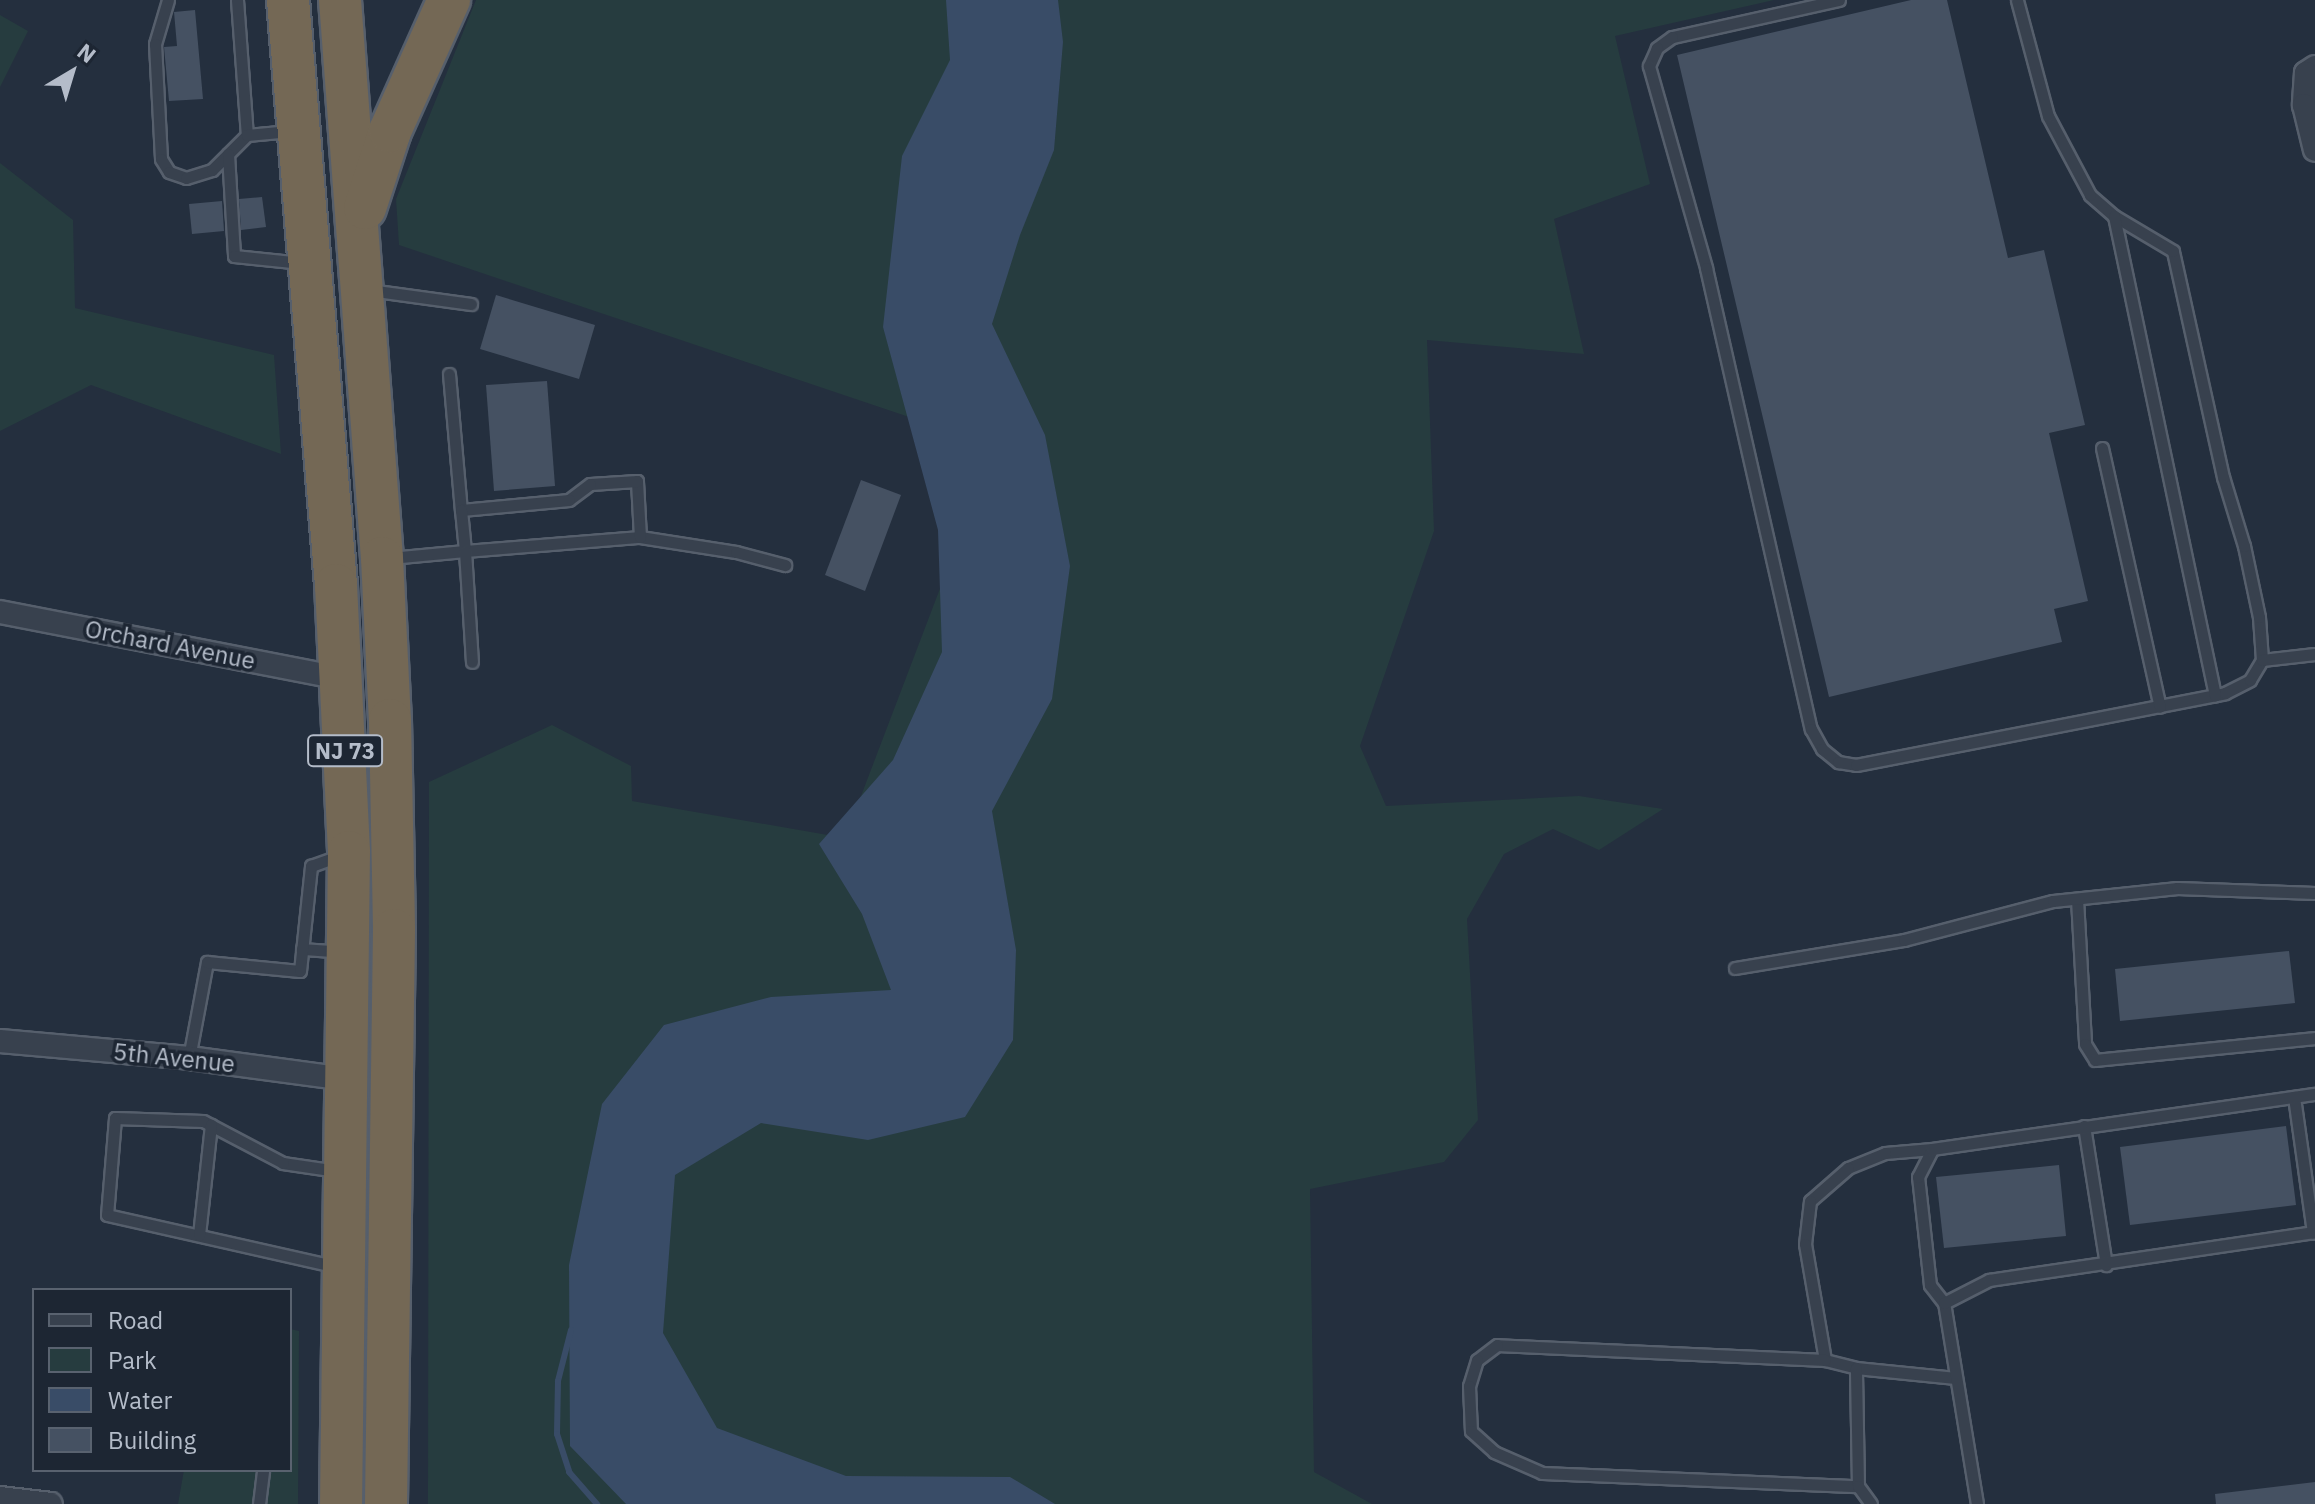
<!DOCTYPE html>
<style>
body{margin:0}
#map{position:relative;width:2315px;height:1504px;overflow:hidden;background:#242f3e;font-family:"IBM Plex Sans",sans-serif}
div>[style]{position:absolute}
.green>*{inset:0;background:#263c3f}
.water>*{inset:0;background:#394c67}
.stream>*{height:6px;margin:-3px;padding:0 3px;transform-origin:3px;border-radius:3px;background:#394c67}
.building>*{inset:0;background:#455162}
.roads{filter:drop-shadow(2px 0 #565f6c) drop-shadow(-2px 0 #565f6c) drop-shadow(0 2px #565f6c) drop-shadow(0 -2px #565f6c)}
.lane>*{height:11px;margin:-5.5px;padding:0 5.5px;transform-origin:5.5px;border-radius:5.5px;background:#38414e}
.street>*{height:22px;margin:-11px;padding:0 11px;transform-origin:11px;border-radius:11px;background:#38414e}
.highway>*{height:42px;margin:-21px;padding:0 21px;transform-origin:21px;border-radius:21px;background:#746855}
span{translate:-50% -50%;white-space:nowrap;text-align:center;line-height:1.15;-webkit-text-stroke:7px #1d2633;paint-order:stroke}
.shield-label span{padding:2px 6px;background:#1d2633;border:2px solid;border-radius:6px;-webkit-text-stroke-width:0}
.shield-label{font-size:22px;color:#b4bcc9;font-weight:700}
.street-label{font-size:24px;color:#b4bcc9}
.legend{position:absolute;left:32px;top:1288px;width:260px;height:184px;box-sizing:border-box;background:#1d2633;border:2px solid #59626f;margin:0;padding:10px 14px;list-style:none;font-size:24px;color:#b4bcc9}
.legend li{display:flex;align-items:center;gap:16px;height:40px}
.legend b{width:40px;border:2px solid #59626f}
.north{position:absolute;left:32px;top:32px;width:80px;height:80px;-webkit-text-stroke:6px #1d2633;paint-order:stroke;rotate:38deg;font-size:22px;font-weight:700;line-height:32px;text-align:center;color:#b4bcc9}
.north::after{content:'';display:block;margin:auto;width:28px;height:36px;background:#b4bcc9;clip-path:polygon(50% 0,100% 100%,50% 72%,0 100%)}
</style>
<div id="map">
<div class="green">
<i style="clip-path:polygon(476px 0,1774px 0,1615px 36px,1650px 184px,1554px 219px,1584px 354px,1427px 340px,1434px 531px,1360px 746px,1386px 806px,1579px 796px,1663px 809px,1599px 850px,1553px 829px,1504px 854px,1467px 919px,1478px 1120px,1444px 1162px,1310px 1189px,1314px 1472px,1372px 1504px,428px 1504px,429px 782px,552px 725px,631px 766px,632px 801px,845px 838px,944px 578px,950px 489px,915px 419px,399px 245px,396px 199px)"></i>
<i style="clip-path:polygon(0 15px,28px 31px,0 87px)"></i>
<i style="clip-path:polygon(0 163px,73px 220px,75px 308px,274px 355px,281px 454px,91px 385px,0 431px)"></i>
<i style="clip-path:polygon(290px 1329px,299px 1331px,298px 1504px,178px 1504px,184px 1470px,290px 1470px)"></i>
</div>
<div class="water">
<i style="clip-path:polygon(946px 0,1058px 0,1063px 42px,1054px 150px,1020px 235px,992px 324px,1045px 435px,1070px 566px,1052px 699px,992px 811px,1016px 950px,1013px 1040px,965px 1117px,868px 1140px,761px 1123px,675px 1175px,663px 1333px,717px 1428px,846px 1476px,1010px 1477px,1055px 1504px,626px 1504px,570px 1446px,569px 1265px,602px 1104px,664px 1025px,771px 997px,891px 990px,862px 914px,819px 844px,893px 760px,942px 652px,938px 530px,883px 327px,902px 156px,950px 60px)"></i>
</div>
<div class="stream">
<i style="left:571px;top:1330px;width:53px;rotate:104.3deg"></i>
<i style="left:558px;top:1381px;width:53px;rotate:91.1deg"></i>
<i style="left:557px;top:1434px;width:40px;rotate:72deg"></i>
<i style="left:569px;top:1472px;width:43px;rotate:48.8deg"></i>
</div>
<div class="building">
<i style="clip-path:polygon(1911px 0,1947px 0,2008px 258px,2044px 250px,2085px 425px,2049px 433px,2088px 601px,2054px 609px,2062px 642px,1829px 697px,1677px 55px)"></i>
<i style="clip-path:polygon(195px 10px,203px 99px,169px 101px,164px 47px,177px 46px,174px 12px)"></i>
<i style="clip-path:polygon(262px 197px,266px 227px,241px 230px,239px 199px)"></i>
<i style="clip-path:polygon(222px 201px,224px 231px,192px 234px,189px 204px)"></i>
<i style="clip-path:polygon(496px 295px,595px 325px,579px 379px,480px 349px)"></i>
<i style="clip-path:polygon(547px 381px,555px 486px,494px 491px,486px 385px)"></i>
<i style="clip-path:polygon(861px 480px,901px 495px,865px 591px,825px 575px)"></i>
<i style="clip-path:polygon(2289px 951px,2295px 1003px,2120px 1021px,2115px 969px)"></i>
<i style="clip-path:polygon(2286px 1126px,2296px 1205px,2130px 1225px,2120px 1147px)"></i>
<i style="clip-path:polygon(2059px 1165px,2066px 1236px,1944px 1248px,1936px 1177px)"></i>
<i style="clip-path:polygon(2315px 1482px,2315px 1504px,2216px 1504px,2215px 1494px)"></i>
</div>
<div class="roads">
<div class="lane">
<i style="left:168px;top:0;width:46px;rotate:106.5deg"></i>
<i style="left:155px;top:44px;width:115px;rotate:87deg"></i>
<i style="left:161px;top:159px;width:15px;rotate:58deg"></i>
<i style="left:169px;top:172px;width:18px;rotate:19deg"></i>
<i style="left:186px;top:178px;width:27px;rotate:-17deg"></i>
<i style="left:212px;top:170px;width:49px;rotate:-45deg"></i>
<i style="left:237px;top:0;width:135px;rotate:85.8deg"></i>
<i style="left:247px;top:135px;width:43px;rotate:-5.3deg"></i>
<i style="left:1839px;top:0;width:171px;rotate:167.5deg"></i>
<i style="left:1672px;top:37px;width:19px;rotate:144deg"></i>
<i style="left:1657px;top:48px;width:20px;rotate:114deg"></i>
<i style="left:1649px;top:66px;width:210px;rotate:74.2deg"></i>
<i style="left:1706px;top:268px;width:473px;rotate:77.2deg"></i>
<i style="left:1811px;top:729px;width:23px;rotate:61deg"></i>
<i style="left:1822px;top:749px;width:21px;rotate:39deg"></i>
<i style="left:1838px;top:762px;width:18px;rotate:9deg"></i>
<i style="left:1856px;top:765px;width:376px;rotate:-11deg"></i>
<i style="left:2225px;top:693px;width:28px;rotate:-27deg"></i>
<i style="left:2250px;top:680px;width:23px;rotate:-59deg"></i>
<i style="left:2262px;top:660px;width:43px;rotate:-94deg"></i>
<i style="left:2259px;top:617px;width:73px;rotate:-101.9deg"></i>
<i style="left:2244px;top:546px;width:72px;rotate:-106.9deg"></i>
<i style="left:2223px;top:477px;width:231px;rotate:-102.5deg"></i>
<i style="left:2173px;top:251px;width:69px;rotate:-149.3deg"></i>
<i style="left:2114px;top:216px;width:32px;rotate:-139deg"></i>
<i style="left:2090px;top:195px;width:89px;rotate:-118deg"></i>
<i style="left:2048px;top:116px;width:120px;rotate:-105deg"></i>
<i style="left:228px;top:154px;width:102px;rotate:86.6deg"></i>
<i style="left:234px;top:256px;width:68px;rotate:5.9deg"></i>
<i style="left:2114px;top:216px;width:490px;rotate:78.1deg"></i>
<i style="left:369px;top:290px;width:103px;rotate:7.8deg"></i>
<i style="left:449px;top:374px;width:137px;rotate:85deg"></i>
<i style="left:2102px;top:448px;width:265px;rotate:77.4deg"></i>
<i style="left:640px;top:537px;width:97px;rotate:8.9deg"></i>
<i style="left:736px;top:552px;width:51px;rotate:14.9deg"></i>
<i style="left:390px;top:558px;width:75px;rotate:-5.3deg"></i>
<i style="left:465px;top:551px;width:176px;rotate:-4.6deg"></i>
<i style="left:640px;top:537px;width:56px;rotate:-93.1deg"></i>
<i style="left:637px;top:481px;width:47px;rotate:176.3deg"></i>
<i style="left:590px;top:484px;width:26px;rotate:143deg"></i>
<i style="left:569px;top:500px;width:108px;rotate:174.7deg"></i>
<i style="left:461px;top:510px;width:41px;rotate:84.4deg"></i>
<i style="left:465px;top:551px;width:111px;rotate:86.4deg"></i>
<i style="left:2262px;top:660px;width:53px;rotate:-6.5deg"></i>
<i style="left:2077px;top:899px;width:145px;rotate:86.8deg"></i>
<i style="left:2085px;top:1044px;width:19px;rotate:58deg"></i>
<i style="left:2095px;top:1060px;width:221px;rotate:-5.7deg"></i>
<i style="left:302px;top:949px;width:39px;rotate:4deg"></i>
<i style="left:1735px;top:968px;width:171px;rotate:-9.4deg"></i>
<i style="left:1904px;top:940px;width:154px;rotate:-14.7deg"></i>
<i style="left:2053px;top:901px;width:125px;rotate:-6deg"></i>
<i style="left:2177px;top:888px;width:138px;rotate:2.1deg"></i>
<i style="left:189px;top:1058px;width:98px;rotate:-79.4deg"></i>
<i style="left:207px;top:962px;width:93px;rotate:5.5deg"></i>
<i style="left:300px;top:971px;width:106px;rotate:-84deg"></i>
<i style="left:311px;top:866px;width:32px;rotate:-20deg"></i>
<i style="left:2294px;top:1097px;width:137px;rotate:82deg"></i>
<i style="left:2084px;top:1126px;width:141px;rotate:81deg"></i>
<i style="left:1932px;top:1149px;width:47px;rotate:175.1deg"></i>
<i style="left:1885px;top:1153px;width:40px;rotate:158deg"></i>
<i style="left:1848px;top:1168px;width:50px;rotate:139deg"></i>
<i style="left:1810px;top:1201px;width:43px;rotate:96.6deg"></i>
<i style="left:1805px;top:1244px;width:118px;rotate:80.2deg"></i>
<i style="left:1825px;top:1360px;width:32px;rotate:14deg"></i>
<i style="left:1856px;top:1368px;width:100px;rotate:5.7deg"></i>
<i style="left:337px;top:1171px;width:55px;rotate:-171.6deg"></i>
<i style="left:283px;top:1163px;width:90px;rotate:-152.3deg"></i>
<i style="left:203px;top:1121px;width:88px;rotate:-178deg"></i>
<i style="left:115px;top:1118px;width:97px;rotate:94.7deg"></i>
<i style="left:107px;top:1215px;width:237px;rotate:12.7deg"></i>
<i style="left:199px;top:1235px;width:111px;rotate:-83.8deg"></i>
<i style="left:1944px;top:1303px;width:23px;rotate:-128deg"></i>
<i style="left:1930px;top:1285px;width:109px;rotate:-96.3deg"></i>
<i style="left:1918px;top:1177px;width:31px;rotate:-63deg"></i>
<i style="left:1932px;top:1149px;width:387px;rotate:-8.2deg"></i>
<i style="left:1825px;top:1360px;width:328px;rotate:-177.4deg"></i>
<i style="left:1497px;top:1345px;width:25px;rotate:143deg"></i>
<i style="left:1477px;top:1360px;width:27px;rotate:107deg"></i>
<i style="left:1469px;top:1386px;width:45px;rotate:87.5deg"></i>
<i style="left:1471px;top:1431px;width:31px;rotate:42deg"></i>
<i style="left:1494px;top:1452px;width:52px;rotate:23.6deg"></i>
<i style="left:1542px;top:1473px;width:316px;rotate:2.4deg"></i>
<i style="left:1858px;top:1486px;width:118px;rotate:-91deg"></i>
<i style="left:1858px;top:1486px;width:22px;rotate:54deg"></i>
<i style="left:259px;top:1504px;width:34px;rotate:-83deg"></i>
<i style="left:1977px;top:1504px;width:204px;rotate:-99.3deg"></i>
<i style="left:1944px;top:1303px;width:51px;rotate:-27.1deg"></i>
<i style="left:1989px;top:1280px;width:330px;rotate:-8.4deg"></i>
</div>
<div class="street">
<i style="left:2315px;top:67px;width:11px;rotate:146deg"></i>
<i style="left:2306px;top:73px;width:32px;rotate:94deg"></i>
<i style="left:2304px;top:105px;width:46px;rotate:76.3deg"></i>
<i style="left:0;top:612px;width:347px;rotate:11deg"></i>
<i style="left:0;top:1041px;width:190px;rotate:5.1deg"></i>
<i style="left:189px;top:1058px;width:159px;rotate:7.6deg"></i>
<i style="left:0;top:1498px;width:51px;rotate:6.7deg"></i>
</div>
<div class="highway">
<i style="left:288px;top:0;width:587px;rotate:85.31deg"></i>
<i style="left:336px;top:585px;width:267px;rotate:87.2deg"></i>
<i style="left:349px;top:852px;width:652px;rotate:90.7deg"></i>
<i style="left:340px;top:0;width:560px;rotate:85.7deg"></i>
<i style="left:382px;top:558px;width:162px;rotate:87.2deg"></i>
<i style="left:390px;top:720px;width:210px;rotate:88.9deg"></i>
<i style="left:394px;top:930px;width:574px;rotate:90.8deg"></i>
<i style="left:365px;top:208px;width:81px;rotate:-72deg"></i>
<i style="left:390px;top:131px;width:144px;rotate:-65.8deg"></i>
</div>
</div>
<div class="shield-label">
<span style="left:345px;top:751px">NJ 73</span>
</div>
<div class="street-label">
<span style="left:170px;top:645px;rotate:11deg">Orchard Avenue</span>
<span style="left:174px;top:1058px;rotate:6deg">5th Avenue</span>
</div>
<ul class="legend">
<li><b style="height:10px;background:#38414e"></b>Road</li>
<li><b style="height:22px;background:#263c3f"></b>Park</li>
<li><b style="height:22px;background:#394c67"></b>Water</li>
<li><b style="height:22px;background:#455162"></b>Building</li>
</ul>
<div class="north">N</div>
</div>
